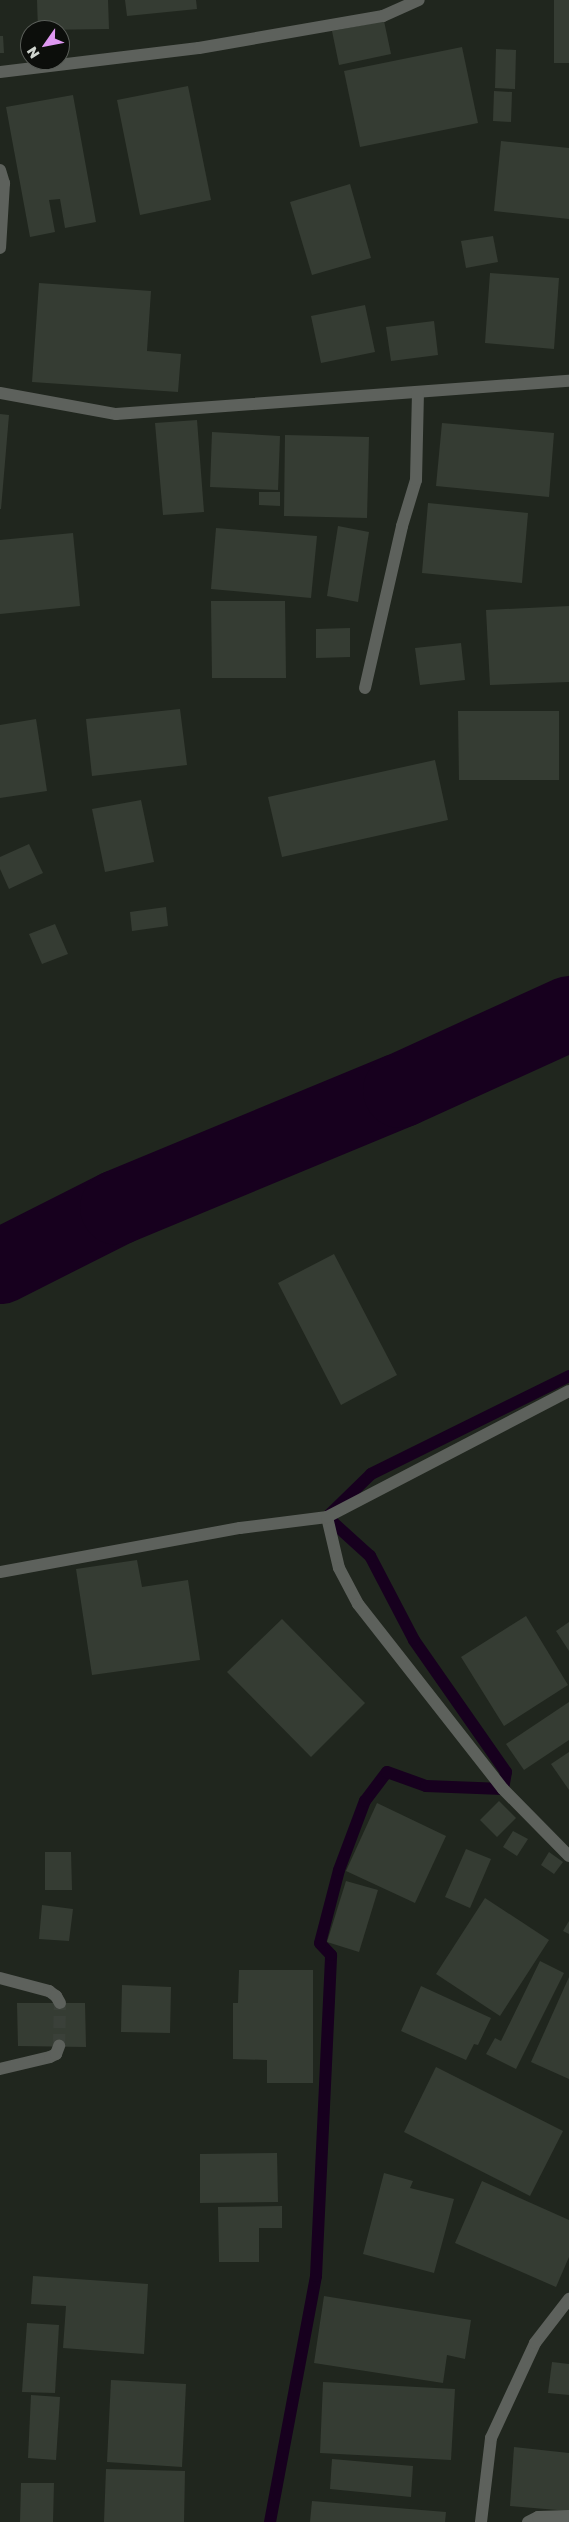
<!DOCTYPE html>
<style>
body{margin:0}
#map{position:relative;width:569px;height:2522px;overflow:hidden;background:#20261e;font-family:"Golos Text",sans-serif}
div>[style]{position:absolute}
.stream>*{height:12px;margin:-6px;padding:0 6px;transform-origin:6px;border-radius:6px;background:#17001e}
.river>*{height:75px;margin:-37.5px;padding:0 37.5px;transform-origin:37.5px;border-radius:37.5px;background:#17001e}
.building>*{inset:0;background:#353c33}
.minor-tunnel>*{height:12px;margin-top:-6px;transform-origin:0;background:repeating-linear-gradient(90deg,#3a4039 0 12px,transparent 0 18px)}
.minor>*{height:12px;margin:-6px;padding:0 6px;transform-origin:6px;border-radius:6px;background:#5d615c}
span{translate:-50% -50%;white-space:nowrap;text-align:center;line-height:1.15;-webkit-text-stroke:4px #0c0e0b;paint-order:stroke}
.north{position:absolute;left:20px;top:20px;width:50px;height:50px;box-sizing:border-box;background:#0c0e0b;border:1px solid #5a5e59;border-radius:50%;rotate:237deg;font-size:14px;font-weight:700;line-height:20px;text-align:center;color:#d0d5cf}
.north::after{content:'';display:block;margin:auto;width:18px;height:22px;background:#df98f1;clip-path:polygon(50% 0,100% 100%,50% 72%,0 100%)}
</style>
<div id="map">
<div class="stream">
<i style="left:270px;top:2522px;width:250px;rotate:-79.4deg"></i>
<i style="left:316px;top:2276px;width:321px;rotate:-87.3deg"></i>
<i style="left:331px;top:1955px;width:16px;rotate:-133deg"></i>
<i style="left:320px;top:1943px;width:75px;rotate:-75.4deg"></i>
<i style="left:339px;top:1870px;width:74px;rotate:-69.4deg"></i>
<i style="left:365px;top:1801px;width:36px;rotate:-53deg"></i>
<i style="left:387px;top:1772px;width:41px;rotate:19.7deg"></i>
<i style="left:426px;top:1786px;width:77px;rotate:2.2deg"></i>
<i style="left:503px;top:1789px;width:17px;rotate:-80deg"></i>
<i style="left:506px;top:1772px;width:161px;rotate:-124.9deg"></i>
<i style="left:414px;top:1640px;width:95px;rotate:-117.6deg"></i>
<i style="left:370px;top:1556px;width:58px;rotate:-137.8deg"></i>
<i style="left:327px;top:1517px;width:62px;rotate:-44.3deg"></i>
<i style="left:371px;top:1474px;width:221px;rotate:-26.3deg"></i>
</div>
<div class="river">
<i style="left:0;top:1266px;width:131px;rotate:-26.8deg"></i>
<i style="left:117px;top:1207px;width:306px;rotate:-22.5deg"></i>
<i style="left:400px;top:1090px;width:186px;rotate:-24.5deg"></i>
</div>
<div class="building">
<i style="clip-path:polygon(37px 0,108px 0,109px 29px,38px 30px)"></i>
<i style="clip-path:polygon(125px 0,196px 0,197px 9px,127px 16px)"></i>
<i style="clip-path:polygon(554px 0,569px 0,569px 63px,554px 63px)"></i>
<i style="clip-path:polygon(384px 21px,391px 54px,339px 65px,332px 31px)"></i>
<i style="clip-path:polygon(0 36px,3px 36px,4px 53px,0 53px)"></i>
<i style="clip-path:polygon(462px 47px,478px 123px,360px 147px,344px 71px)"></i>
<i style="clip-path:polygon(496px 49px,516px 50px,515px 89px,495px 88px)"></i>
<i style="clip-path:polygon(188px 86px,211px 200px,140px 215px,117px 100px)"></i>
<i style="clip-path:polygon(494px 91px,512px 92px,511px 122px,493px 121px)"></i>
<i style="clip-path:polygon(73px 95px,96px 222px,65px 228px,60px 199px,49px 200px,55px 232px,30px 237px,6px 107px)"></i>
<i style="clip-path:polygon(501px 141px,569px 148px,569px 219px,494px 211px)"></i>
<i style="clip-path:polygon(350px 184px,371px 258px,312px 275px,290px 202px)"></i>
<i style="clip-path:polygon(493px 236px,498px 262px,466px 268px,461px 241px)"></i>
<i style="clip-path:polygon(490px 273px,559px 278px,554px 349px,485px 343px)"></i>
<i style="clip-path:polygon(39px 283px,151px 291px,147px 351px,181px 354px,178px 392px,32px 382px)"></i>
<i style="clip-path:polygon(365px 305px,375px 352px,321px 363px,311px 316px)"></i>
<i style="clip-path:polygon(434px 321px,438px 355px,391px 361px,386px 327px)"></i>
<i style="clip-path:polygon(0 414px,9px 415px,1px 509px,0 509px)"></i>
<i style="clip-path:polygon(197px 420px,204px 512px,163px 515px,155px 423px)"></i>
<i style="clip-path:polygon(442px 423px,554px 433px,549px 497px,436px 486px)"></i>
<i style="clip-path:polygon(212px 432px,280px 436px,278px 490px,210px 487px)"></i>
<i style="clip-path:polygon(285px 435px,369px 437px,367px 518px,284px 516px)"></i>
<i style="clip-path:polygon(259px 492px,280px 492px,280px 506px,259px 505px)"></i>
<i style="clip-path:polygon(428px 503px,528px 513px,522px 583px,422px 573px)"></i>
<i style="clip-path:polygon(338px 526px,369px 532px,358px 602px,327px 596px)"></i>
<i style="clip-path:polygon(216px 528px,317px 536px,311px 598px,211px 589px)"></i>
<i style="clip-path:polygon(73px 533px,80px 606px,0 614px,0 540px)"></i>
<i style="clip-path:polygon(211px 601px,285px 601px,286px 678px,212px 678px)"></i>
<i style="clip-path:polygon(569px 606px,569px 682px,490px 685px,486px 610px)"></i>
<i style="clip-path:polygon(350px 628px,350px 657px,316px 658px,316px 629px)"></i>
<i style="clip-path:polygon(461px 643px,465px 680px,420px 685px,415px 648px)"></i>
<i style="clip-path:polygon(180px 709px,187px 765px,92px 776px,86px 719px)"></i>
<i style="clip-path:polygon(458px 711px,559px 711px,559px 780px,459px 780px)"></i>
<i style="clip-path:polygon(36px 719px,47px 791px,0 798px,0 725px)"></i>
<i style="clip-path:polygon(435px 760px,448px 820px,282px 857px,268px 797px)"></i>
<i style="clip-path:polygon(141px 800px,154px 862px,105px 872px,92px 809px)"></i>
<i style="clip-path:polygon(29px 844px,43px 873px,9px 889px,0 869px,0 857px)"></i>
<i style="clip-path:polygon(166px 907px,168px 926px,132px 931px,130px 912px)"></i>
<i style="clip-path:polygon(55px 924px,68px 954px,42px 964px,29px 934px)"></i>
<i style="clip-path:polygon(334px 1254px,397px 1375px,341px 1405px,278px 1283px)"></i>
<i style="clip-path:polygon(137px 1560px,142px 1587px,188px 1580px,200px 1660px,92px 1675px,76px 1569px)"></i>
<i style="clip-path:polygon(526px 1616px,568px 1685px,504px 1726px,461px 1657px)"></i>
<i style="clip-path:polygon(282px 1619px,365px 1703px,311px 1757px,227px 1672px)"></i>
<i style="clip-path:polygon(569px 1622px,569px 1651px,556px 1631px)"></i>
<i style="clip-path:polygon(569px 1702px,569px 1740px,524px 1770px,506px 1744px)"></i>
<i style="clip-path:polygon(569px 1752px,569px 1790px,551px 1764px)"></i>
<i style="clip-path:polygon(499px 1801px,516px 1818px,497px 1837px,480px 1820px)"></i>
<i style="clip-path:polygon(377px 1803px,446px 1836px,415px 1903px,346px 1871px)"></i>
<i style="clip-path:polygon(513px 1831px,528px 1839px,517px 1856px,503px 1847px)"></i>
<i style="clip-path:polygon(466px 1849px,491px 1859px,470px 1908px,445px 1897px)"></i>
<i style="clip-path:polygon(45px 1852px,71px 1852px,72px 1890px,45px 1890px)"></i>
<i style="clip-path:polygon(549px 1852px,563px 1862px,554px 1874px,541px 1865px)"></i>
<i style="clip-path:polygon(346px 1881px,378px 1890px,359px 1952px,327px 1942px)"></i>
<i style="clip-path:polygon(485px 1898px,549px 1940px,500px 2016px,436px 1974px)"></i>
<i style="clip-path:polygon(42px 1905px,73px 1909px,69px 1941px,39px 1939px)"></i>
<i style="clip-path:polygon(569px 1921px,569px 1934px,563px 1931px)"></i>
<i style="clip-path:polygon(540px 1961px,564px 1973px,516px 2069px,486px 2054px,495px 2038px,501px 2041px)"></i>
<i style="clip-path:polygon(239px 1970px,313px 1970px,313px 2083px,267px 2083px,267px 2060px,233px 2059px,233px 2003px,238px 2003px)"></i>
<i style="clip-path:polygon(569px 1977px,569px 2079px,531px 2062px)"></i>
<i style="clip-path:polygon(122px 1985px,171px 1987px,170px 2033px,121px 2032px)"></i>
<i style="clip-path:polygon(421px 1986px,491px 2018px,478px 2045px,474px 2044px,466px 2060px,401px 2031px)"></i>
<i style="clip-path:polygon(17px 2003px,85px 2003px,86px 2047px,18px 2046px)"></i>
<i style="clip-path:polygon(436px 2067px,563px 2131px,530px 2196px,404px 2132px)"></i>
<i style="clip-path:polygon(277px 2153px,278px 2202px,200px 2203px,200px 2154px)"></i>
<i style="clip-path:polygon(384px 2173px,413px 2181px,410px 2188px,454px 2199px,434px 2273px,363px 2254px)"></i>
<i style="clip-path:polygon(482px 2181px,569px 2220px,569px 2257px,556px 2287px,455px 2243px)"></i>
<i style="clip-path:polygon(282px 2206px,282px 2228px,259px 2228px,259px 2262px,219px 2262px,218px 2207px)"></i>
<i style="clip-path:polygon(33px 2276px,148px 2284px,144px 2354px,63px 2348px,66px 2306px,31px 2304px)"></i>
<i style="clip-path:polygon(324px 2296px,471px 2320px,465px 2359px,447px 2355px,443px 2383px,314px 2363px)"></i>
<i style="clip-path:polygon(27px 2323px,59px 2325px,55px 2393px,22px 2392px)"></i>
<i style="clip-path:polygon(552px 2362px,569px 2364px,569px 2395px,548px 2393px)"></i>
<i style="clip-path:polygon(111px 2380px,186px 2384px,182px 2467px,107px 2462px)"></i>
<i style="clip-path:polygon(323px 2382px,455px 2389px,451px 2460px,320px 2453px)"></i>
<i style="clip-path:polygon(31px 2395px,60px 2397px,56px 2460px,28px 2458px)"></i>
<i style="clip-path:polygon(514px 2447px,569px 2453px,569px 2511px,510px 2506px)"></i>
<i style="clip-path:polygon(332px 2459px,413px 2466px,411px 2497px,330px 2489px)"></i>
<i style="clip-path:polygon(106px 2469px,185px 2471px,184px 2522px,104px 2522px)"></i>
<i style="clip-path:polygon(21px 2483px,54px 2483px,53px 2522px,20px 2522px)"></i>
<i style="clip-path:polygon(312px 2501px,446px 2512px,445px 2522px,310px 2522px)"></i>
</div>
<div class="minor-tunnel">
<i style="left:59px;top:2046px;width:43px;rotate:-88.7deg"></i>
</div>
<div class="minor">
<i style="left:0;top:72px;width:200px;rotate:-6.9deg"></i>
<i style="left:199px;top:48px;width:187px;rotate:-9.9deg"></i>
<i style="left:383px;top:16px;width:39px;rotate:-24deg"></i>
<i style="left:0;top:170px;width:14px;rotate:73deg"></i>
<i style="left:4px;top:183px;width:65px;rotate:93.5deg"></i>
<i style="left:0;top:393px;width:118px;rotate:10.3deg"></i>
<i style="left:116px;top:414px;width:454px;rotate:-4.2deg"></i>
<i style="left:365px;top:688px;width:166px;rotate:-77.1deg"></i>
<i style="left:402px;top:526px;width:48px;rotate:-73.1deg"></i>
<i style="left:416px;top:480px;width:87px;rotate:-88.7deg"></i>
<i style="left:327px;top:1517px;width:52px;rotate:76.8deg"></i>
<i style="left:339px;top:1568px;width:41px;rotate:62.2deg"></i>
<i style="left:358px;top:1604px;width:235px;rotate:51.9deg"></i>
<i style="left:503px;top:1789px;width:94px;rotate:45.4deg"></i>
<i style="left:0;top:1572px;width:244px;rotate:-10.4deg"></i>
<i style="left:240px;top:1528px;width:88px;rotate:-7.2deg"></i>
<i style="left:327px;top:1517px;width:273px;rotate:-27.5deg"></i>
<i style="left:0;top:1978px;width:51px;rotate:14.9deg"></i>
<i style="left:49px;top:1991px;width:9px;rotate:36deg"></i>
<i style="left:56px;top:1996px;width:8px;rotate:60deg"></i>
<i style="left:0;top:2069px;width:51px;rotate:-13.5deg"></i>
<i style="left:50px;top:2057px;width:7px;rotate:-27deg"></i>
<i style="left:56px;top:2054px;width:9px;rotate:-69deg"></i>
<i style="left:481px;top:2522px;width:85px;rotate:-83.2deg"></i>
<i style="left:491px;top:2438px;width:105px;rotate:-65.1deg"></i>
<i style="left:535px;top:2343px;width:56px;rotate:-52.3deg"></i>
<i style="left:528px;top:2522px;width:11px;rotate:-27deg"></i>
<i style="left:538px;top:2517px;width:31px;rotate:-2deg"></i>
</div>
<div class="north">N</div>
</div>
